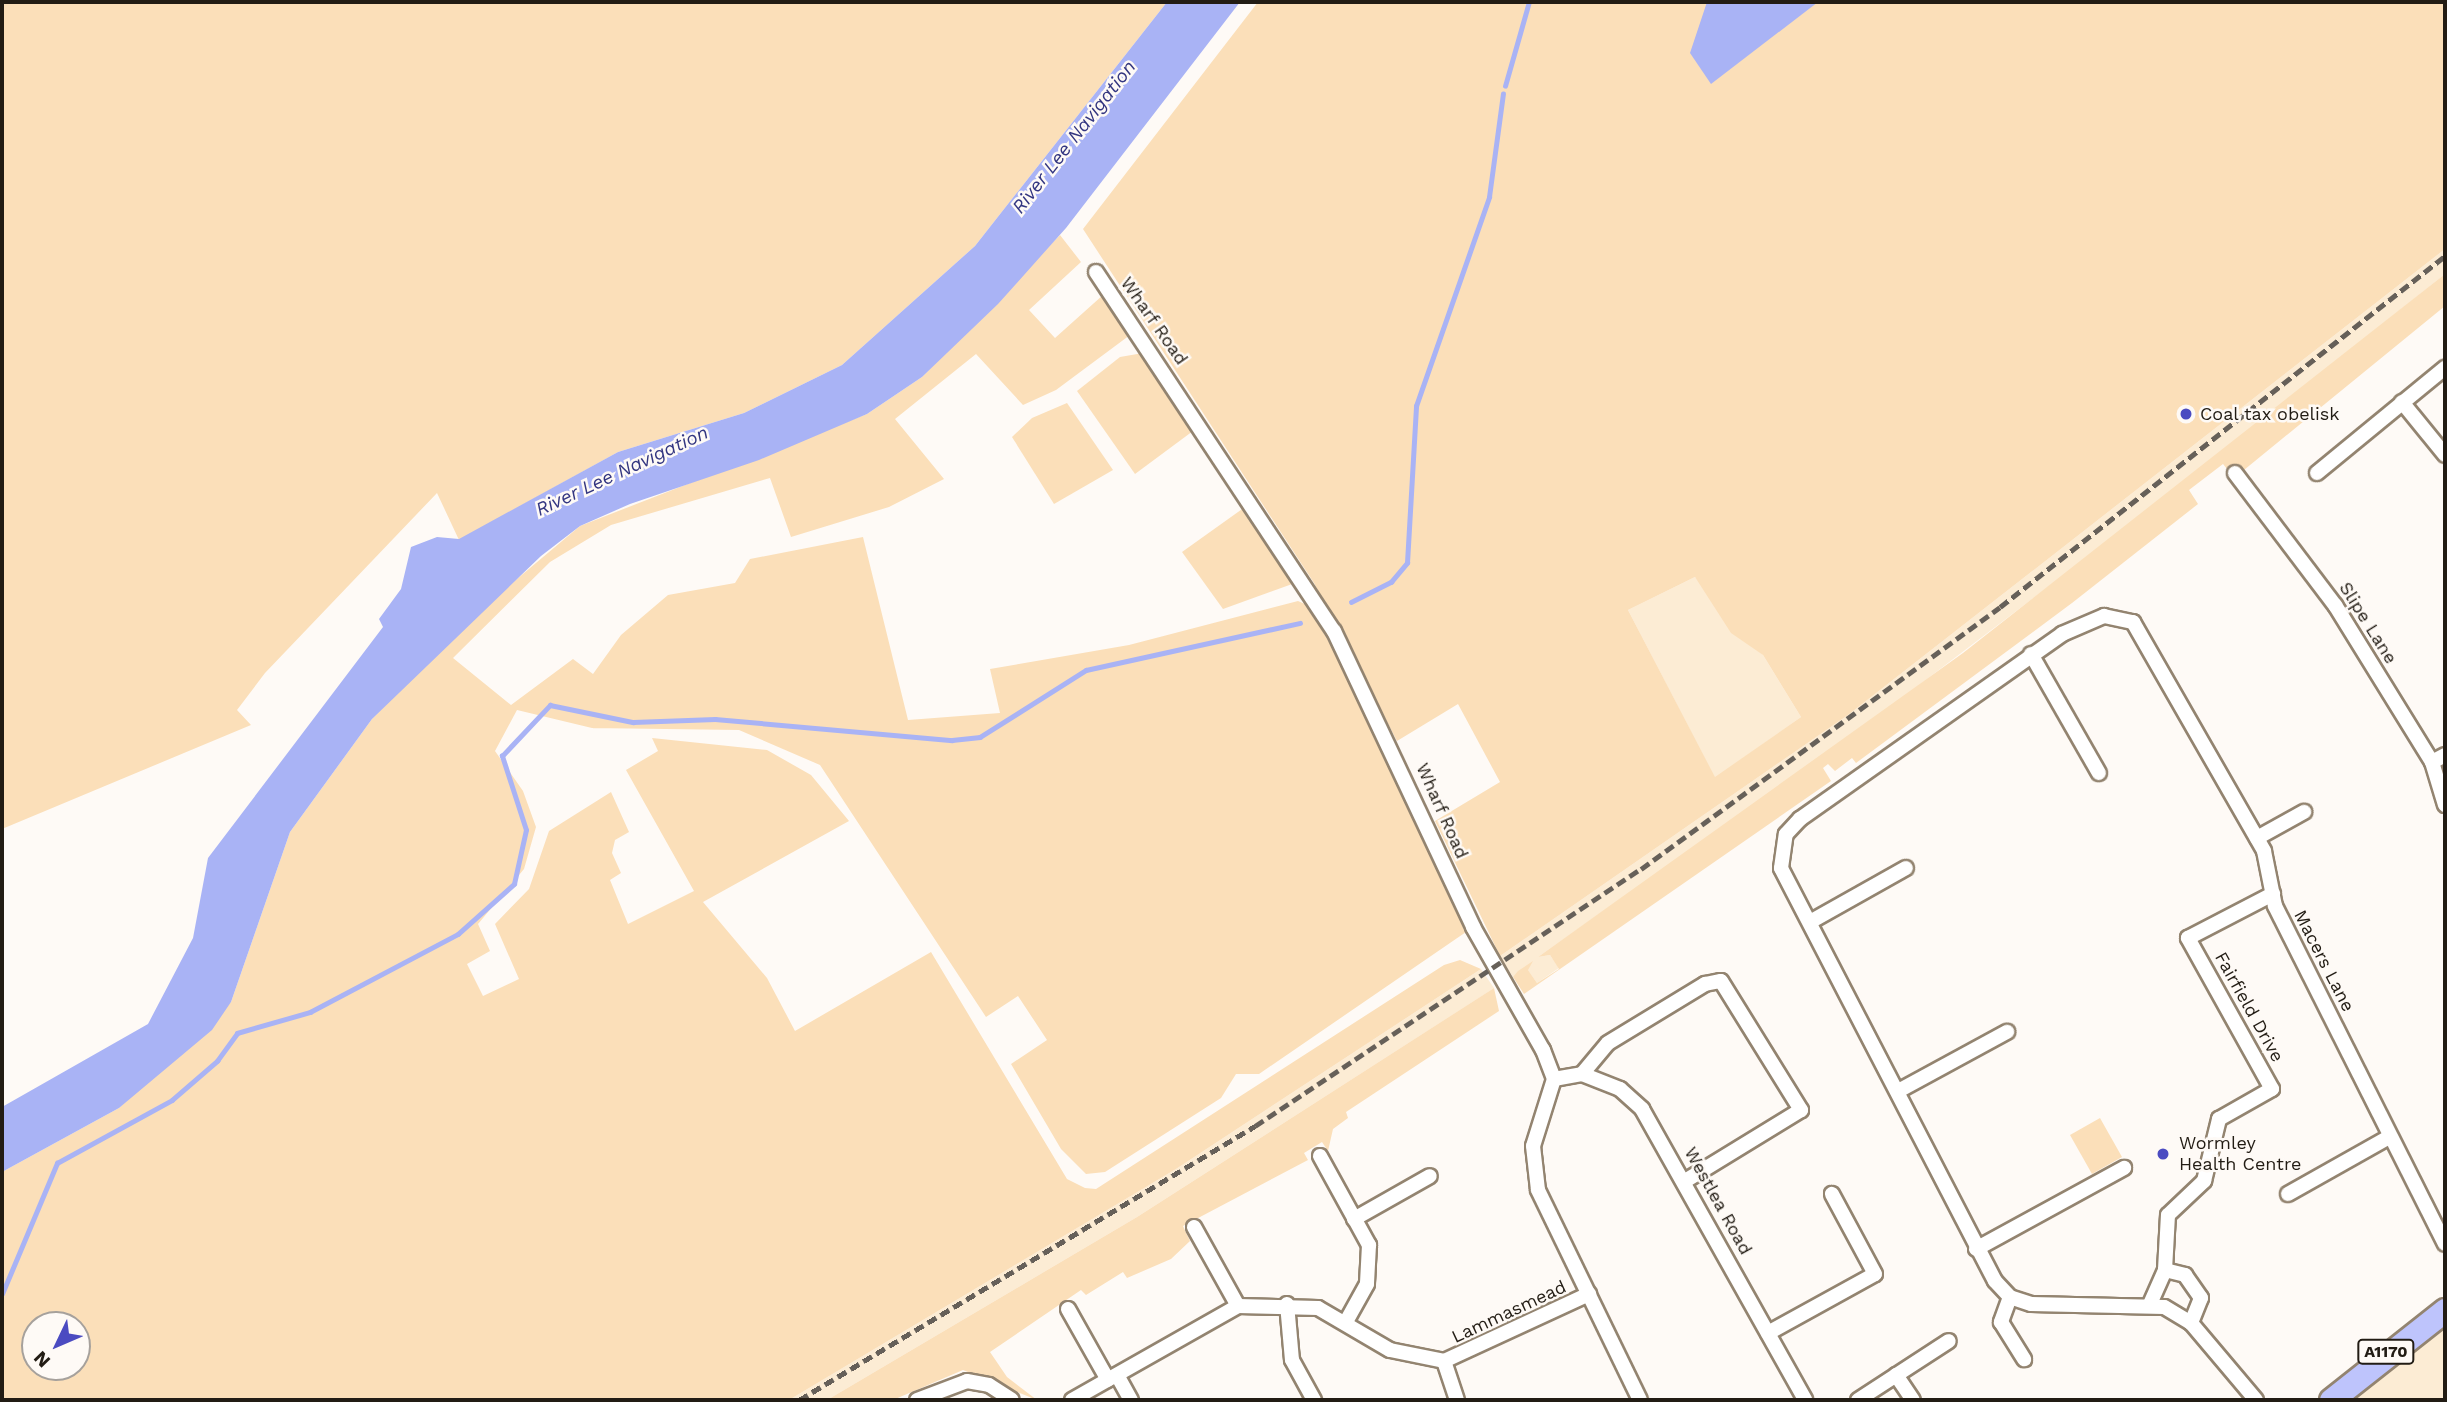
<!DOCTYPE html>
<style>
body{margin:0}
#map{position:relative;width:2447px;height:1402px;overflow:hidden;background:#fefaf6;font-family:"Work Sans",sans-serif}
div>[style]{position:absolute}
.built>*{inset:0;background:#fcecd4}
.green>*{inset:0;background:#fbdfb9}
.water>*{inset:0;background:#a9b3f5}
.stream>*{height:4.5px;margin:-2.25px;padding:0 2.25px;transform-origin:2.25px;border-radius:2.25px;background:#a9b3f5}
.roads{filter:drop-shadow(2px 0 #938470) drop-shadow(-2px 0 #938470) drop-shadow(0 2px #938470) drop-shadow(0 -2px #938470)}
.street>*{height:14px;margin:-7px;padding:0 7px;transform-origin:7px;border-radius:7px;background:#fff}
.primary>*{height:23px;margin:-11.5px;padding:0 11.5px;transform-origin:11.5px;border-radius:11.5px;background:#bec4fc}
.rail>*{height:4.5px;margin-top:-2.25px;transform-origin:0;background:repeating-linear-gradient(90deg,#666059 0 10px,transparent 0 15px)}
.dots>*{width:19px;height:19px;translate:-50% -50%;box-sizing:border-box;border:4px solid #fefaf6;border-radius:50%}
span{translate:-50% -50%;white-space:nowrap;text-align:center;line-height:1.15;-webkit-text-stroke:5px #fefaf6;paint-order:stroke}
.shield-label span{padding:2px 5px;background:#fefaf6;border:2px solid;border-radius:5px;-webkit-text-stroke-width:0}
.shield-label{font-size:16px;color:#221c14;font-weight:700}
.street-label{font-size:18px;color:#221c14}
.poi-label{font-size:18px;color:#221c14}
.left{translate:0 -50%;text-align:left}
.water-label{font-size:19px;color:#333681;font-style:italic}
.frame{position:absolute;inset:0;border:4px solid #221c14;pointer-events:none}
.north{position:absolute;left:21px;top:1311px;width:70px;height:70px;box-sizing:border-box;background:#fefaf6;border:2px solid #a6a19c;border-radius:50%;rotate:226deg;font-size:19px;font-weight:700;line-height:28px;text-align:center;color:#221c14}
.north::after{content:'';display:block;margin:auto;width:24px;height:32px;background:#4b4bc1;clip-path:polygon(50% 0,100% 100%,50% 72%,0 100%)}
</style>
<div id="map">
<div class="built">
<i style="clip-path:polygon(2445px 249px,2445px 274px,2166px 497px,1860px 730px,1538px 957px,1550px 955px,1559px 968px,1537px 983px,1527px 969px,1513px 977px,1500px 956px,1848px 715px)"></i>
<i style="clip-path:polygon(1695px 577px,1763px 655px,1801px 717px,1715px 778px,1628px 610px)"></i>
<i style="clip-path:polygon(1481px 969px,1494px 988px,1488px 992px,1137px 1217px,827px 1400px,789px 1400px,1176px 1169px)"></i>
<i style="clip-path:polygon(2445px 1325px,2445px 1400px,2349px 1400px,2387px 1366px)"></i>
</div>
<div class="green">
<i style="clip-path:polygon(2px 2px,1167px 2px,975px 246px,842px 365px,744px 413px,618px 452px,459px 540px,437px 493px,265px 673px,237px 710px,251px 725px,2px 829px)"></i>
<i style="clip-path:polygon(evenodd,1258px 2px,2445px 2px,2445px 249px,1848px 715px,1500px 956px,1435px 821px,1500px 782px,1458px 704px,1397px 741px,1314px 583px,1083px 229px,1258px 2px,1695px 577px,1731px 633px,1763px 655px,1801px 717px,1715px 777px,1628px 610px,1695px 577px)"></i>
<i style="clip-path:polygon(evenodd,1060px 235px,1081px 262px,1029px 310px,1055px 338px,1103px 295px,1130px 335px,1056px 390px,1023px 405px,976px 354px,895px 419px,944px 479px,889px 507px,791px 537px,770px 478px,611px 525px,550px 562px,453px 658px,511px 705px,573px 659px,593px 674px,621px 635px,668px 595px,735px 583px,750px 559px,863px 537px,908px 720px,1000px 713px,990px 669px,1129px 645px,1298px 601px,1307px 605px,1364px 701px,1466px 932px,1259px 1074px,1236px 1074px,1221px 1098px,1105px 1172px,1086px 1174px,1061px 1149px,1011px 1064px,1047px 1040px,1018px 996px,986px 1017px,820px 765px,739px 730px,592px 728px,517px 710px,495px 751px,523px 791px,536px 827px,524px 869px,478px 924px,490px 951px,467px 964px,483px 996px,519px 979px,495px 924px,529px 889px,549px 831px,611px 792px,629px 832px,615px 840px,612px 853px,621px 873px,610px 880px,628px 924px,694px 891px,626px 770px,658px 751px,652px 738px,767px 750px,811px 775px,849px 821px,703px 902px,767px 978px,795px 1031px,931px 952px,1067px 1179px,1085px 1188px,1096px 1189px,1444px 965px,1460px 960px,1481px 969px,1176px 1169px,789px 1400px,2px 1400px,2px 1172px,119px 1108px,231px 1002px,290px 832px,372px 719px,460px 627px,580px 526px,867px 414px,922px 377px,1060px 235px,35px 1325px,77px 1325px,77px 1367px,35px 1367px,35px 1325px)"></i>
<i style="clip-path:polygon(2445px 274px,2445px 306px,2244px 470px,2232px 475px,2223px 464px,2189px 490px,2198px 504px,2072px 603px,1856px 763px,1852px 758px,1835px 771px,1828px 764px,1823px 768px,1831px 781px,1524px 994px,1513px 977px,1518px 971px,1533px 961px,1528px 970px,1537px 983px,1559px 969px,1550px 955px,1538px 957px,1963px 653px)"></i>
<i style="clip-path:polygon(1143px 353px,1193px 431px,1135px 474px,1077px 391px,1120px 357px)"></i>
<i style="clip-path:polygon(1067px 403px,1113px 470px,1054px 504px,1012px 437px,1032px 418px)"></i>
<i style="clip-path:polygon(1245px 507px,1295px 583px,1223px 609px,1182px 552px)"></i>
<i style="clip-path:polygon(1494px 988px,1499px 1011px,1346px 1112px,1348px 1118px,1333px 1129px,1328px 1151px,1322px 1142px,1304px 1153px,1308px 1160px,1183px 1226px,1190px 1241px,1171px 1259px,1127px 1278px,1123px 1272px,1086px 1295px,1081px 1290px,990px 1352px,1007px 1377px,1037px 1400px,963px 1370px,893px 1400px,827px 1400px,1137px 1217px)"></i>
<i style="clip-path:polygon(2100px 1118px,2122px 1157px,2092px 1174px,2070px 1135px)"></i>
</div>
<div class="water">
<i style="clip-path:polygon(1167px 2px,1240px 2px,1066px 228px,998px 304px,922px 377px,867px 414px,759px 460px,630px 504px,580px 526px,541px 556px,372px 719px,290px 832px,231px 1002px,212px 1030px,119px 1108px,2px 1172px,2px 1107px,148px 1024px,193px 938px,208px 858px,383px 627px,379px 619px,401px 589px,411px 547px,437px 537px,459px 539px,618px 452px,744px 413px,842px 365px,975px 246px)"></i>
<i style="clip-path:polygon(1707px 2px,1818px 2px,1711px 84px,1690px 53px)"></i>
</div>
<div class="stream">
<i style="left:1505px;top:86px;width:87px;rotate:-74.1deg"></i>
<i style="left:1351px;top:602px;width:45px;rotate:-26.6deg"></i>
<i style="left:1391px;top:582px;width:25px;rotate:-50deg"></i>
<i style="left:1407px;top:563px;width:157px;rotate:-86.7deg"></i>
<i style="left:1416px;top:406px;width:221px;rotate:-70.7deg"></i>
<i style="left:1489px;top:197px;width:104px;rotate:-82.3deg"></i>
<i style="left:2px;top:1294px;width:142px;rotate:-67.2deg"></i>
<i style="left:57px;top:1163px;width:131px;rotate:-28.7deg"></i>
<i style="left:172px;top:1100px;width:60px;rotate:-40.9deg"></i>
<i style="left:217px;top:1061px;width:34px;rotate:-54deg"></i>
<i style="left:237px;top:1033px;width:76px;rotate:-16deg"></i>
<i style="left:310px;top:1012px;width:167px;rotate:-27.8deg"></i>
<i style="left:458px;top:934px;width:75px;rotate:-41.8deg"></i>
<i style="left:514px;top:884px;width:55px;rotate:-77.5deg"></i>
<i style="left:526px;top:830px;width:78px;rotate:-108deg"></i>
<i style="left:502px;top:756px;width:70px;rotate:-46.7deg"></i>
<i style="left:550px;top:705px;width:85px;rotate:11.6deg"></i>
<i style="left:633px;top:722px;width:82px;rotate:-2.1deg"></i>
<i style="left:715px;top:719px;width:238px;rotate:5.1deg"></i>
<i style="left:952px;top:740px;width:28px;rotate:-6deg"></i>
<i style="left:980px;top:737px;width:125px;rotate:-32.3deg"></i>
<i style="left:1086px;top:670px;width:219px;rotate:-12.4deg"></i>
</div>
<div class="roads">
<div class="street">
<i style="left:1096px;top:272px;width:431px;rotate:56.5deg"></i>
<i style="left:1334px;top:631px;width:327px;rotate:64.8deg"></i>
<i style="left:1473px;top:927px;width:142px;rotate:60.4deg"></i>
<i style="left:1543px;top:1050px;width:31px;rotate:69deg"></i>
<i style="left:1554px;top:1079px;width:70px;rotate:107.4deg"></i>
<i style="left:1533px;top:1146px;width:44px;rotate:83.5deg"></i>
<i style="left:1538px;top:1190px;width:233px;rotate:64.1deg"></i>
<i style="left:2402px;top:402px;width:68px;rotate:50.9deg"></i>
<i style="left:2235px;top:473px;width:166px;rotate:52.9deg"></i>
<i style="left:2335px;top:605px;width:185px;rotate:58.3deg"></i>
<i style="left:2432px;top:762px;width:45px;rotate:73.2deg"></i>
<i style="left:2317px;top:473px;width:166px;rotate:-39.4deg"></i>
<i style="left:2031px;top:654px;width:137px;rotate:60.3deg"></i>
<i style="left:2432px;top:762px;width:15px;rotate:-28deg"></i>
<i style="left:2257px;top:838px;width:54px;rotate:-29deg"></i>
<i style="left:1810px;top:922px;width:110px;rotate:-29.4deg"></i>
<i style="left:1582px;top:1074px;width:40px;rotate:-50deg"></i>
<i style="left:1608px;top:1043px;width:114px;rotate:-31.3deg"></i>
<i style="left:1705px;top:984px;width:16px;rotate:-11deg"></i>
<i style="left:1721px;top:981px;width:152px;rotate:58.2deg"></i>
<i style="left:1801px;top:1110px;width:136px;rotate:148.5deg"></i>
<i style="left:1554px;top:1079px;width:28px;rotate:-10deg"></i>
<i style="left:1582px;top:1074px;width:41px;rotate:21.5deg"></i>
<i style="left:1620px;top:1089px;width:30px;rotate:42deg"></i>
<i style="left:1642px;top:1109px;width:334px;rotate:60.7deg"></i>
<i style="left:1900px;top:1090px;width:122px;rotate:-28.5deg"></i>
<i style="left:1320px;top:1156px;width:102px;rotate:61.2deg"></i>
<i style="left:1369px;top:1245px;width:39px;rotate:93deg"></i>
<i style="left:1367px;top:1284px;width:41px;rotate:119.1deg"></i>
<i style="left:2288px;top:1194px;width:116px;rotate:-29.4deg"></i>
<i style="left:1354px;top:1219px;width:87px;rotate:-29.5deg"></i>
<i style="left:1194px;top:1227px;width:90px;rotate:60.9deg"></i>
<i style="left:1976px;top:1249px;width:169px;rotate:-28.7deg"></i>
<i style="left:2165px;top:1270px;width:55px;rotate:-86.9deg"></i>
<i style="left:2168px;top:1215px;width:50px;rotate:-43.4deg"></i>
<i style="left:2204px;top:1181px;width:64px;rotate:-76.4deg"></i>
<i style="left:2219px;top:1119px;width:61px;rotate:-29.5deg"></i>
<i style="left:2272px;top:1089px;width:173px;rotate:-119.1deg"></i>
<i style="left:2188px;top:938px;width:96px;rotate:-27.4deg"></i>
<i style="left:2010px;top:1297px;width:27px;rotate:110deg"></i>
<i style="left:2001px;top:1322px;width:44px;rotate:58.1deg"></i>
<i style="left:1287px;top:1304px;width:56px;rotate:84.9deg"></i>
<i style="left:1292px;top:1360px;width:46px;rotate:61.2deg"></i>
<i style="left:2150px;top:1304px;width:37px;rotate:-66deg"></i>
<i style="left:2165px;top:1270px;width:21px;rotate:14deg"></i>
<i style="left:2185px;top:1275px;width:28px;rotate:55deg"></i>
<i style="left:2201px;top:1298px;width:27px;rotate:112deg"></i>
<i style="left:1068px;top:1309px;width:81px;rotate:60.6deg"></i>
<i style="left:1768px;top:1333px;width:122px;rotate:-28.9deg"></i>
<i style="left:1875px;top:1274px;width:91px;rotate:-118.3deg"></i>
<i style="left:1444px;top:1361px;width:41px;rotate:71.6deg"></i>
<i style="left:1117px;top:1375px;width:29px;rotate:61deg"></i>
<i style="left:1896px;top:1375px;width:30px;rotate:56deg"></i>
<i style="left:917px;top:1400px;width:53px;rotate:-20.8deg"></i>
<i style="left:967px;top:1381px;width:22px;rotate:10deg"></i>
<i style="left:989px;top:1385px;width:27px;rotate:33deg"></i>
<i style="left:1072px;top:1400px;width:191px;rotate:-29.5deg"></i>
<i style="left:1238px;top:1306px;width:80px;rotate:1.4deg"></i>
<i style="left:1318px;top:1308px;width:83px;rotate:30.3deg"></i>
<i style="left:1390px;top:1350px;width:55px;rotate:11.5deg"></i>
<i style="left:1444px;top:1361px;width:160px;rotate:-24.8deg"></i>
<i style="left:1858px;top:1400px;width:108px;rotate:-33deg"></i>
<i style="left:2256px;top:1400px;width:101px;rotate:-130.2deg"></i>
<i style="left:2191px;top:1323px;width:31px;rotate:-149deg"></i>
<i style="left:2164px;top:1307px;width:133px;rotate:-178.7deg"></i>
<i style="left:2031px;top:1304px;width:22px;rotate:-162deg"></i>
<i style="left:2010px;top:1297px;width:22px;rotate:-133deg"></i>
<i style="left:1995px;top:1281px;width:465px;rotate:-117.4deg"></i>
<i style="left:1781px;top:868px;width:34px;rotate:-82deg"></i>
<i style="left:1786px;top:834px;width:21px;rotate:-47deg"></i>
<i style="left:1800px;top:819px;width:321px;rotate:-35.2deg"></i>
<i style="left:2062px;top:634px;width:46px;rotate:-23.2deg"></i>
<i style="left:2104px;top:616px;width:30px;rotate:12deg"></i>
<i style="left:2133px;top:622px;width:264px;rotate:60.2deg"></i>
<i style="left:2264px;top:851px;width:56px;rotate:78.7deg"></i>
<i style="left:2275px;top:906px;width:378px;rotate:63.3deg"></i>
</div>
<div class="primary">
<i style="left:2331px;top:1400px;width:145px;rotate:-38.3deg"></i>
</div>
</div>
<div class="rail">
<i style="left:799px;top:1400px;width:532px;rotate:-31deg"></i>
<i style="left:1255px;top:1126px;width:464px;rotate:-33.7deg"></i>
<i style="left:1641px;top:869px;width:444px;rotate:-36.1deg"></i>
<i style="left:2000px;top:607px;width:567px;rotate:-38.27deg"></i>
</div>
<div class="dots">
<i style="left:2186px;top:414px;background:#4b4bc1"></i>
<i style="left:2163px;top:1154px;background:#4b4bc1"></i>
</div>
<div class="shield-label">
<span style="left:2386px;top:1352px">A1170</span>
</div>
<div class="street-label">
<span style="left:1154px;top:321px;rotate:55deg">Wharf Road</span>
<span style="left:2368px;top:623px;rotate:58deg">Slipe Lane</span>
<span style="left:1442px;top:811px;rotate:66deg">Wharf Road</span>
<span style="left:2324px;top:961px;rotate:63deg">Macers Lane</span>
<span style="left:2249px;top:1007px;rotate:61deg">Fairfield Drive</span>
<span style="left:1718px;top:1201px;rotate:61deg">Westlea Road</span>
<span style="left:1509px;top:1312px;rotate:-25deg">Lammasmead</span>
</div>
<div class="poi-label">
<span class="left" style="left:2200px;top:414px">Coal tax obelisk</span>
<span class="left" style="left:2179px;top:1154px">Wormley<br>Health Centre</span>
</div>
<div class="water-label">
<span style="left:1074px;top:137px;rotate:-52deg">River Lee Navigation</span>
<span style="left:622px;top:471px;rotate:-25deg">River Lee Navigation</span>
</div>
<div class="frame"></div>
<div class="north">N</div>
</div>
